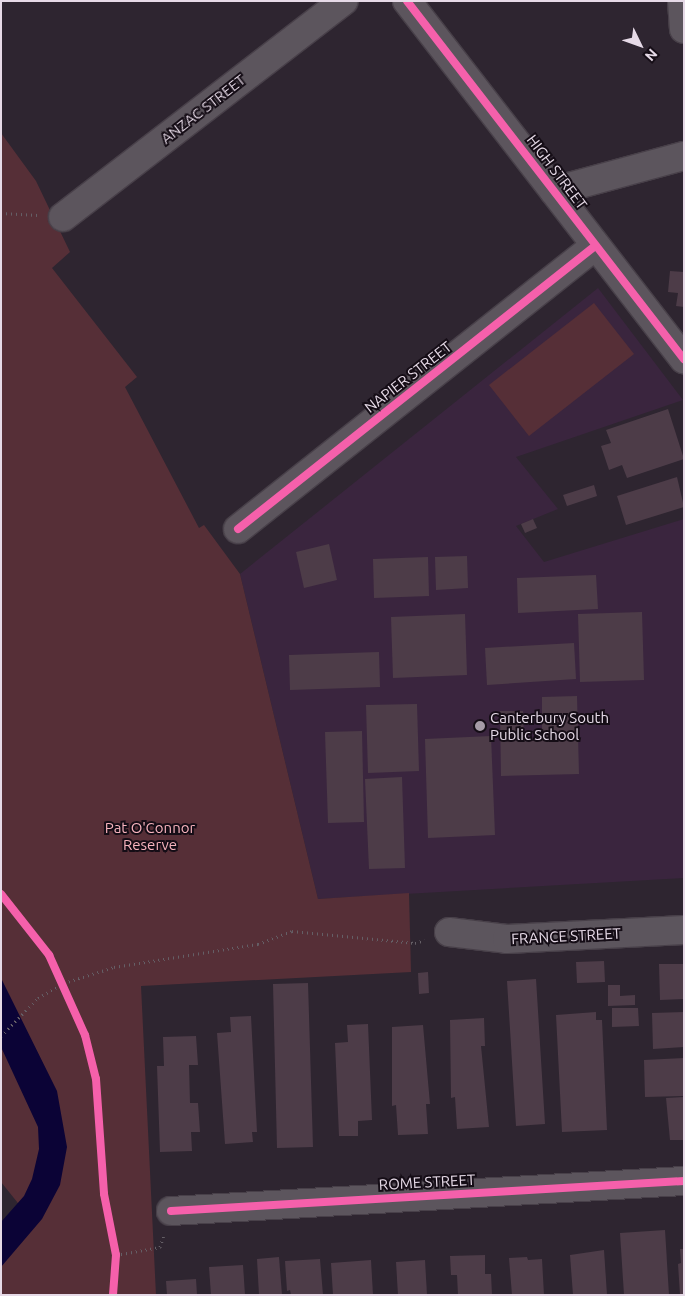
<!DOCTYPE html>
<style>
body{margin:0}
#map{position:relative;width:685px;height:1296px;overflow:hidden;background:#2e2530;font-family:Ubuntu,sans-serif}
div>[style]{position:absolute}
.built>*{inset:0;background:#3a253e}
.green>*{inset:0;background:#562f37}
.water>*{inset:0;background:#0b0336}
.building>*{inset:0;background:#4d3c48}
.path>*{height:3px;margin-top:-1.5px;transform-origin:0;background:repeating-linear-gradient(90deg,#655f66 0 1px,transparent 0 5px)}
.roads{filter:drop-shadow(1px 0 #484049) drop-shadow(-1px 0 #484049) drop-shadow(0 1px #484049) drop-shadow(0 -1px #484049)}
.minor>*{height:28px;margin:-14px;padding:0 14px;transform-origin:14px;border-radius:14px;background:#5c555d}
.cycleway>*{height:8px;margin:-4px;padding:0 4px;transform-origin:4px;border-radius:4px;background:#f560ab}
.dots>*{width:14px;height:14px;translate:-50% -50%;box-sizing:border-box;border:2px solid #150d16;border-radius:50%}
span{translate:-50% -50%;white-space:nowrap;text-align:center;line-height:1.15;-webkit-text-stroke:4px #150d16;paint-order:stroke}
.street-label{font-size:15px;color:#e6dae7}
.poi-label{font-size:15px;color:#e6dae7}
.left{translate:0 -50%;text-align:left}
.park-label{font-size:15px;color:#f7b3bd}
.frame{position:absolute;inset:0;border:2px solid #e6dae7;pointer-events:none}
.north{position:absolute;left:615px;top:20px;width:50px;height:50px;-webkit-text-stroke:4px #150d16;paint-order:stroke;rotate:132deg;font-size:14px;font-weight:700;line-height:20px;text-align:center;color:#e6dae7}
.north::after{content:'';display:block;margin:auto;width:18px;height:22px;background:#e6dae7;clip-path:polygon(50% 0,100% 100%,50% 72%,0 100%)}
</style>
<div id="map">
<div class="built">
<i style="clip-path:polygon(598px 288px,683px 400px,516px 457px,558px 509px,516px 526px,544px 562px,684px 519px,684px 878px,318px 899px,240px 574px)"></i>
</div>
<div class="green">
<i style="clip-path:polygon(1px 133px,36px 181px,70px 252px,52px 268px,137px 377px,125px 387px,199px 528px,204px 525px,240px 574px,318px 899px,409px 893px,411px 972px,141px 986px,156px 1295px,1px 1295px,1px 1261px,34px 1223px,1px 1182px)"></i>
<i style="clip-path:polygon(594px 303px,634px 354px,529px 436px,489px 385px)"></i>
</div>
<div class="water">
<i style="clip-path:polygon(1px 978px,57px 1091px,67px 1147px,60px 1185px,42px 1219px,1px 1267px,1px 1222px,24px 1196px,32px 1179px,39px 1149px,38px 1127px,1px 1047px)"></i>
</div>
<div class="building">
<i style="clip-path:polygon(670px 271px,684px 272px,684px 307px,676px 306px,678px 293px,668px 292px)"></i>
<i style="clip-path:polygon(668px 409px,684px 459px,627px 478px,622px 465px,609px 470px,601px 446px,611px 443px,606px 430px)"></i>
<i style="clip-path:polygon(677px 477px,684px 507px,626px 525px,617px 496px)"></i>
<i style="clip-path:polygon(594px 485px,597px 496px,567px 506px,563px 495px)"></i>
<i style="clip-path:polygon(533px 519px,537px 528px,525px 533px,521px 524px)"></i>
<i style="clip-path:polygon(329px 544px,337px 580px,304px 588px,296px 552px)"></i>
<i style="clip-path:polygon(467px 556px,468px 588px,436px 590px,435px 557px)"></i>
<i style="clip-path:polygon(428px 557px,429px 596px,374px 598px,373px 559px)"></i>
<i style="clip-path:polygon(596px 575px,598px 609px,518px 613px,517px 578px)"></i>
<i style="clip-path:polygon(642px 612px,644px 680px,580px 682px,578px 614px)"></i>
<i style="clip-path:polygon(465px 614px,467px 675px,393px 678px,391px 617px)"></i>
<i style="clip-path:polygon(574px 643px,576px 679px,487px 685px,485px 648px)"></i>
<i style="clip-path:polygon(379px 652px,380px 687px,290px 690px,289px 655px)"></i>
<i style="clip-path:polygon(577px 696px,579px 774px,501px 776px,500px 711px,523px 711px,524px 739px,542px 738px,542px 697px)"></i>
<i style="clip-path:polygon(417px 704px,419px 771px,368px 773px,366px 705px)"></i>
<i style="clip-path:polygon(362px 731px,364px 822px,328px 823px,325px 732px)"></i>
<i style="clip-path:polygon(491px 736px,495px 835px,428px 838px,425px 739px)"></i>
<i style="clip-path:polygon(402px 777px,405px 868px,369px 869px,365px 779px)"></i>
<i style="clip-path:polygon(604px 961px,605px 982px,577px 983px,576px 962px)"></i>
<i style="clip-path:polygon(659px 964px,684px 964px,684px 999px,660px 1000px)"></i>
<i style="clip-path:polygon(428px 972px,429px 993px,419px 994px,418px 973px)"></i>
<i style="clip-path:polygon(536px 979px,545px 1124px,516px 1126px,507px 981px)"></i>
<i style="clip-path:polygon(308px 983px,313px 1147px,277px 1148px,273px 984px)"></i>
<i style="clip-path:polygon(608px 985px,620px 985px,620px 996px,635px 995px,635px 1005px,608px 1006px)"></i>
<i style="clip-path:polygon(612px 1008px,638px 1008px,639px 1026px,612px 1027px)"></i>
<i style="clip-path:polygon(596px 1012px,596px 1020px,602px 1020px,607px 1130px,562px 1132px,556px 1015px)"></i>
<i style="clip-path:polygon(684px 1012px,684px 1047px,653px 1049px,652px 1013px)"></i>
<i style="clip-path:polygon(251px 1016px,257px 1132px,252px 1132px,253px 1142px,225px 1144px,217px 1033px,231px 1032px,230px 1017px)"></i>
<i style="clip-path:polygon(484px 1018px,485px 1046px,481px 1046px,489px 1127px,457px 1129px,455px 1097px,451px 1098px,450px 1020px)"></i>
<i style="clip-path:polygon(368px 1024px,372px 1120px,358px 1121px,358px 1136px,339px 1136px,335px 1043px,348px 1042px,347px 1025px)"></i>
<i style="clip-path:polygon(423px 1025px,430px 1104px,426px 1104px,428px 1134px,398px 1135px,396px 1105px,392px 1106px,392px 1027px)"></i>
<i style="clip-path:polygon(196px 1036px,198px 1065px,189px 1065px,190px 1103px,198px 1103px,200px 1132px,191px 1132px,192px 1151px,160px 1152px,157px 1066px,164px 1066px,163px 1037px)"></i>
<i style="clip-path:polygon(684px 1058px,684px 1096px,645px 1097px,644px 1060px)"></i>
<i style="clip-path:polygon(684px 1097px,684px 1140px,670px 1140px,666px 1098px)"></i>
<i style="clip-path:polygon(665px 1230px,669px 1295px,624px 1295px,620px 1233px)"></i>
<i style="clip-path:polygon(680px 1249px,684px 1249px,684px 1295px,680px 1295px,678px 1264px,681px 1263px)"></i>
<i style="clip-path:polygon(604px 1250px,607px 1295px,573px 1295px,570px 1255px)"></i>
<i style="clip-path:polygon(485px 1255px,485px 1274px,491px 1274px,492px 1295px,458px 1295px,457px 1275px,451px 1275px,450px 1256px)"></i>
<i style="clip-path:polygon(279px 1257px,282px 1295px,259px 1295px,257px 1259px)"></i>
<i style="clip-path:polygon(527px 1257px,528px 1260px,542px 1259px,544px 1295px,512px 1295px,509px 1258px)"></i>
<i style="clip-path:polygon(320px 1259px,323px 1295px,291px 1295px,290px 1290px,287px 1291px,285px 1261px)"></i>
<i style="clip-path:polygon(371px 1260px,373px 1295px,333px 1295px,331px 1263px)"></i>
<i style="clip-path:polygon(425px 1260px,427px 1295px,398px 1295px,396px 1262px)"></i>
<i style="clip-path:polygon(243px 1265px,245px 1295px,211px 1295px,209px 1267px)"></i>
<i style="clip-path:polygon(196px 1279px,197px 1295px,167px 1295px,166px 1281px)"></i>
</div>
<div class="path">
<i style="left:1px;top:213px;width:37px;rotate:3deg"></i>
<i style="left:1px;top:1036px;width:53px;rotate:-45.8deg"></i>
<i style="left:38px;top:998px;width:30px;rotate:-30deg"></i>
<i style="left:64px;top:983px;width:52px;rotate:-17.7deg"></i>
<i style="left:114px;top:967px;width:146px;rotate:-9.1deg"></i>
<i style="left:258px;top:944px;width:36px;rotate:-21deg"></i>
<i style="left:292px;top:931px;width:124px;rotate:5.6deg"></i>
<i style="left:415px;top:943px;width:10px;rotate:-17deg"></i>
<i style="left:116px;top:1255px;width:45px;rotate:-10.3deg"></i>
<i style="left:160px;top:1247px;width:13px;rotate:-72deg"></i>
</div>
<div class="roads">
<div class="minor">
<i style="left:407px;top:1px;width:453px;rotate:52.3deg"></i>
<i style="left:682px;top:1px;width:28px;rotate:86deg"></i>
<i style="left:554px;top:191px;width:135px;rotate:-15.1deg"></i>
<i style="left:63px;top:217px;width:354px;rotate:-37.6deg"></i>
<i style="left:238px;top:529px;width:456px;rotate:-38.4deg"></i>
<i style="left:449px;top:932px;width:58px;rotate:6.9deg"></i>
<i style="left:507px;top:939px;width:177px;rotate:-2.9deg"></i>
<i style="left:171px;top:1211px;width:514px;rotate:-3.35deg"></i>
</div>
</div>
<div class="cycleway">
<i style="left:407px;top:1px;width:453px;rotate:52.3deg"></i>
<i style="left:238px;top:529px;width:456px;rotate:-38.4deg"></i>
<i style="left:1px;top:894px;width:78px;rotate:51.8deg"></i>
<i style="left:49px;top:955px;width:88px;rotate:65.8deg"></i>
<i style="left:85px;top:1035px;width:45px;rotate:76deg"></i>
<i style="left:96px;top:1079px;width:115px;rotate:86deg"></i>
<i style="left:104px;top:1194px;width:62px;rotate:78.9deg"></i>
<i style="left:116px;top:1255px;width:40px;rotate:94.3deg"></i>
<i style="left:171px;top:1211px;width:514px;rotate:-3.35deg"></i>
</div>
<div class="dots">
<i style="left:480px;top:726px;background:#a69ba7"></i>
</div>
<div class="street-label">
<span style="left:203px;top:109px;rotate:-38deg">ANZAC STREET</span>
<span style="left:557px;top:172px;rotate:53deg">HIGH STREET</span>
<span style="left:408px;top:377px;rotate:-38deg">NAPIER STREET</span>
<span style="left:566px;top:936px;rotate:-3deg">FRANCE STREET</span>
<span style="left:427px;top:1182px;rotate:-3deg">ROME STREET</span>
</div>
<div class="poi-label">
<span class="left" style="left:490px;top:726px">Canterbury South<br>Public School</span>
</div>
<div class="park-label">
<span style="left:150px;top:836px">Pat O'Connor<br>Reserve</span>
</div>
<div class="frame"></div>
<div class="north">N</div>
</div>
